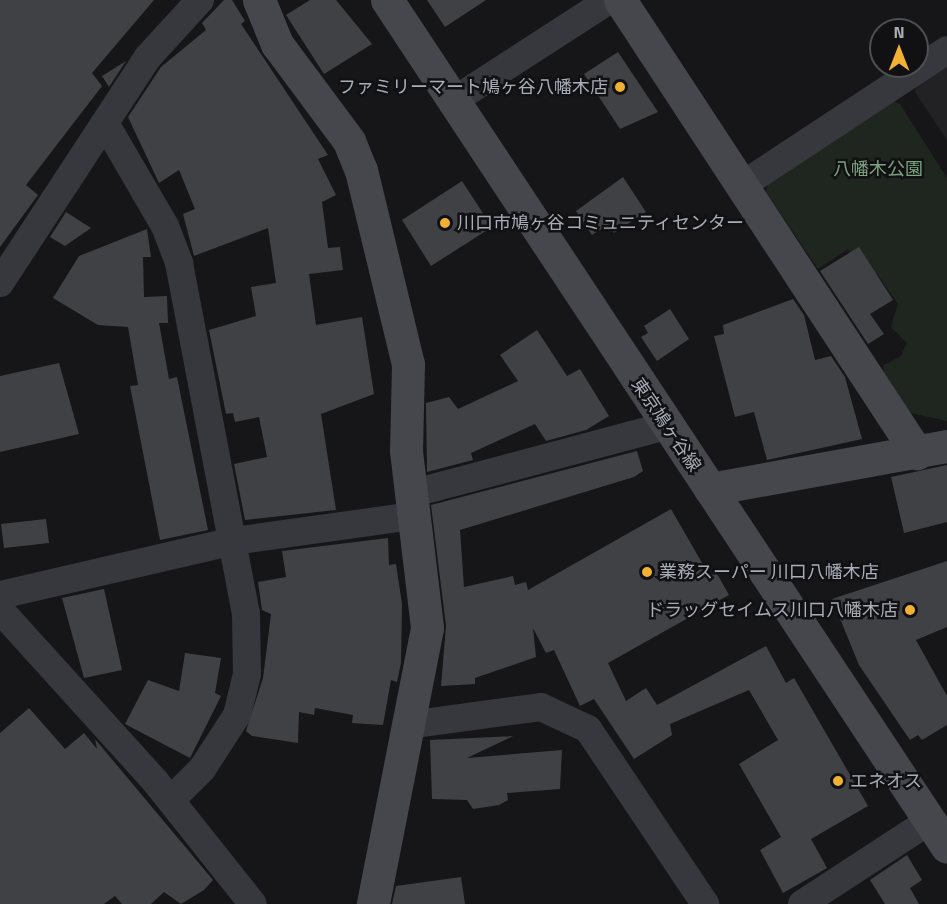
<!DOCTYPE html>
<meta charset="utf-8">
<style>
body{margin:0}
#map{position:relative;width:947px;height:904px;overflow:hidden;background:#161618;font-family:"Titillium Web","Noto Sans JP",sans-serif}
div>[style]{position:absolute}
.built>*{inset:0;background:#222225}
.green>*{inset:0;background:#1e261f}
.building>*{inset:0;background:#404145}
.street>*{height:28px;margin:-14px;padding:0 14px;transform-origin:14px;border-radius:14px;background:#37383d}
.secondary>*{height:33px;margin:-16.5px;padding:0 16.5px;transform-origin:16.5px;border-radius:16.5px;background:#45474d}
.dots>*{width:16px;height:16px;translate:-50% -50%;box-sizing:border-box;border:3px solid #111113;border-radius:50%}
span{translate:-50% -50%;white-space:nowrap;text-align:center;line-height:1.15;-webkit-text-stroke:5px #111113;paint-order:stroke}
.poi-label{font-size:18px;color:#a8adb8}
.right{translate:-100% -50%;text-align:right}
.left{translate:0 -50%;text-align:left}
.park-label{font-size:18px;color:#7fa381}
.street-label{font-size:18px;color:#a8adb8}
.north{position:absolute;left:869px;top:18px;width:60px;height:60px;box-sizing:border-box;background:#111113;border:2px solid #4d4f55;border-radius:50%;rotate:0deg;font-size:16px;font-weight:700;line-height:24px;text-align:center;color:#a8adb8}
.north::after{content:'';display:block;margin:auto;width:21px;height:27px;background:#f2b134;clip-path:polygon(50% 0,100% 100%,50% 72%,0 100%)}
</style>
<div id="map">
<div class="built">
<i style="clip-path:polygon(947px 61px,947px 140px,915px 92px,919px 80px)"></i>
</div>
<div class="green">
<i style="clip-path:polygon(890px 101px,900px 104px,947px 178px,947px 421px,911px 413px,882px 382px,884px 365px,901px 356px,907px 343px,891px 327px,898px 304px,877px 274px,854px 262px,848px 249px,818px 269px,766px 192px,769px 180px)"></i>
</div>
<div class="building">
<i style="clip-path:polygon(0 0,154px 0,92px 73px,102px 86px,26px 185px,38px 195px,0 247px)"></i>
<i style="clip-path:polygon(224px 0,232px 0,245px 21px,241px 24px,328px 155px,318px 159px,336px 195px,322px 202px,328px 248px,340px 247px,343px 270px,309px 274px,316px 325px,362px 317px,374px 394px,321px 414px,336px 510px,245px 520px,234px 464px,267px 457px,259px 417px,235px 422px,233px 413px,226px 414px,209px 330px,256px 316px,251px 287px,276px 283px,268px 228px,194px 256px,183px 214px,195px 209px,179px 170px,159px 183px,128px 117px,161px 67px,206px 30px,202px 23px)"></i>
<i style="clip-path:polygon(310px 0,336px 0,372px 44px,324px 74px,286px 15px)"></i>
<i style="clip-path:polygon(427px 0,486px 0,445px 27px)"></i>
<i style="clip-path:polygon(618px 52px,658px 112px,620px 129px,584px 74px)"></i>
<i style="clip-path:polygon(126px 61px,109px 87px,102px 76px)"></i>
<i style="clip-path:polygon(623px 177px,646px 212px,614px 233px,609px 224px,592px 235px,576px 211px)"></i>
<i style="clip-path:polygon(462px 181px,492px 227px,431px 266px,402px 220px)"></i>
<i style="clip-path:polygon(66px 212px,91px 228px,65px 246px,50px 237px)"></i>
<i style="clip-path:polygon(147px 229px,151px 257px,143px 257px,144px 297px,167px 296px,168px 323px,159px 323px,169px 379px,177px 377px,208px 530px,160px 540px,130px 386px,138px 385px,128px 327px,98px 325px,53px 298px,79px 256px)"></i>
<i style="clip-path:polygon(859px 247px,893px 300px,870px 314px,884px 334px,868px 344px,820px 271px)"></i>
<i style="clip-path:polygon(793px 299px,804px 315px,815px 360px,831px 356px,845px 377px,862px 439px,767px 460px,754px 412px,735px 417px,714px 336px,724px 334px,723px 325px)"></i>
<i style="clip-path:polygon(670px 309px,689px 339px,657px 361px,641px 337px,648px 333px,644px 326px)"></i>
<i style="clip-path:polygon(537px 330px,567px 376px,580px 369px,609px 416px,586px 430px,546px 441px,535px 424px,471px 453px,473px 460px,427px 472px,426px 403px,449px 397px,458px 409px,518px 381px,500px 355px)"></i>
<i style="clip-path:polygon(59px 363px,79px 434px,0 452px,0 376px)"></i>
<i style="clip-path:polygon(637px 451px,643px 471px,634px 477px,460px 530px,464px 587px,513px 576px,515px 585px,526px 582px,528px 590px,671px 509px,709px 575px,716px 572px,729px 595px,608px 663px,626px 701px,646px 688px,657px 705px,766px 646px,786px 683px,794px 678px,868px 806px,811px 839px,827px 868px,783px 893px,760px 850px,781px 837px,739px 764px,778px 740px,749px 690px,670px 724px,672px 735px,634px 759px,594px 699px,580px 706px,554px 650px,546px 653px,533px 628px,536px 657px,475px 678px,475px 684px,441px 686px,446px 626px,431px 505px)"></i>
<i style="clip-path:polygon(947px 465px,947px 522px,904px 533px,891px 477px)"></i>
<i style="clip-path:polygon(46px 519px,49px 543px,4px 548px,1px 524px)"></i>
<i style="clip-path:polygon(388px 538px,389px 565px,396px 564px,402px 604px,401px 663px,397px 682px,391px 680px,383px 725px,352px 723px,353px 715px,315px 708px,314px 715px,299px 712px,298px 743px,252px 736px,246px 731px,263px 678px,271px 614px,262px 610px,258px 582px,286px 577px,282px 551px)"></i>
<i style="clip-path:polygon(947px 561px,947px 627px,916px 640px,947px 696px,947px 725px,922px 740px,918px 735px,910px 740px,859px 665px,832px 599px)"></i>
<i style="clip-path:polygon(104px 589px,122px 670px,84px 678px,62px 598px)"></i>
<i style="clip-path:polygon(185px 653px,221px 658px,215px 693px,221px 696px,190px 758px,125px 724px,148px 680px,179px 691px)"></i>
<i style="clip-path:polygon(29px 708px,65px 749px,84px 733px,97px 749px,95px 739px,213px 880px,204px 890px,181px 904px,164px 892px,151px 904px,122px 904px,115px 896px,104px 904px,0 904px,0 733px)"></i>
<i style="clip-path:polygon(513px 736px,467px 758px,562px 750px,560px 789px,507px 793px,508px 800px,499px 805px,473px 809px,467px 800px,432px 799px,430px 740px)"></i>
<i style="clip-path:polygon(907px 855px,922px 880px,910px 888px,919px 904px,885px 904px,870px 880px)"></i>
<i style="clip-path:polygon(461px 877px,465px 904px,392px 904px,396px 886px)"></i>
</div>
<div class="street">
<i style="left:453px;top:101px;width:186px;rotate:-32.9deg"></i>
<i style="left:105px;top:123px;width:119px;rotate:59.8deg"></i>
<i style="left:165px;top:226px;width:40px;rotate:69deg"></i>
<i style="left:179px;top:263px;width:356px;rotate:79.2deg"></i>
<i style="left:246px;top:613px;width:61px;rotate:89.1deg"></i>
<i style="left:247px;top:674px;width:42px;rotate:103.7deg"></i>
<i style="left:237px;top:715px;width:64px;rotate:122.9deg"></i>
<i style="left:202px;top:769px;width:44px;rotate:135deg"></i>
<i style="left:744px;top:184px;width:243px;rotate:-33.4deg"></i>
<i style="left:0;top:283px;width:270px;rotate:-56.8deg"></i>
<i style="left:148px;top:57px;width:77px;rotate:-47.6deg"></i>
<i style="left:410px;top:494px;width:264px;rotate:-14.9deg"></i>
<i style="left:0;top:595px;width:239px;rotate:-13deg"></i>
<i style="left:233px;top:541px;width:182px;rotate:-7.9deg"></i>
<i style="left:0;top:610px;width:231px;rotate:47.8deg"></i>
<i style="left:155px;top:781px;width:157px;rotate:51.5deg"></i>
<i style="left:408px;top:725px;width:134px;rotate:-7.7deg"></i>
<i style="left:541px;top:707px;width:52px;rotate:25.1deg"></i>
<i style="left:588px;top:729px;width:211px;rotate:56.2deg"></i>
<i style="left:802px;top:904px;width:150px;rotate:-33.1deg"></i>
</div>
<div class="secondary">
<i style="left:259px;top:0;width:48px;rotate:67.8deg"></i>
<i style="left:277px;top:44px;width:121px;rotate:53.4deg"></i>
<i style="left:349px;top:141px;width:31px;rotate:68deg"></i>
<i style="left:361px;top:170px;width:200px;rotate:76.4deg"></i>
<i style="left:408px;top:364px;width:87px;rotate:91.3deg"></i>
<i style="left:406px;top:451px;width:178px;rotate:83.2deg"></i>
<i style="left:427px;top:628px;width:281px;rotate:101.1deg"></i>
<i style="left:387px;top:0;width:1015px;rotate:56.53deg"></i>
<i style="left:620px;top:0;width:542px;rotate:56.75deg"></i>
<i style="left:710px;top:489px;width:241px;rotate:-10.3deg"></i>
</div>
<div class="dots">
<i style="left:620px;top:87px;background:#f2b134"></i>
<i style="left:445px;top:223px;background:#f2b134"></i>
<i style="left:647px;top:572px;background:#f2b134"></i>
<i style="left:910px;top:610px;background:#f2b134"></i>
<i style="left:838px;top:781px;background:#f2b134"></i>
</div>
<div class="poi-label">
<span class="right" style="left:608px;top:87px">ファミリーマート鳩ヶ谷八幡木店</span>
<span class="left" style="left:457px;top:223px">川口市鳩ヶ谷コミュニティセンター</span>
<span class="left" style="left:659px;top:572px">業務スーパー 川口八幡木店</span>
<span class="right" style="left:898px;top:610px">ドラッグセイムス川口八幡木店</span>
<span class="left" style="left:850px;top:781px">エネオス</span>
</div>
<div class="park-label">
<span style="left:878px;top:169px">八幡木公園</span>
</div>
<div class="street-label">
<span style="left:666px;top:425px;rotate:56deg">東京鳩ヶ谷線</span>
</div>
<div class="north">N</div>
</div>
